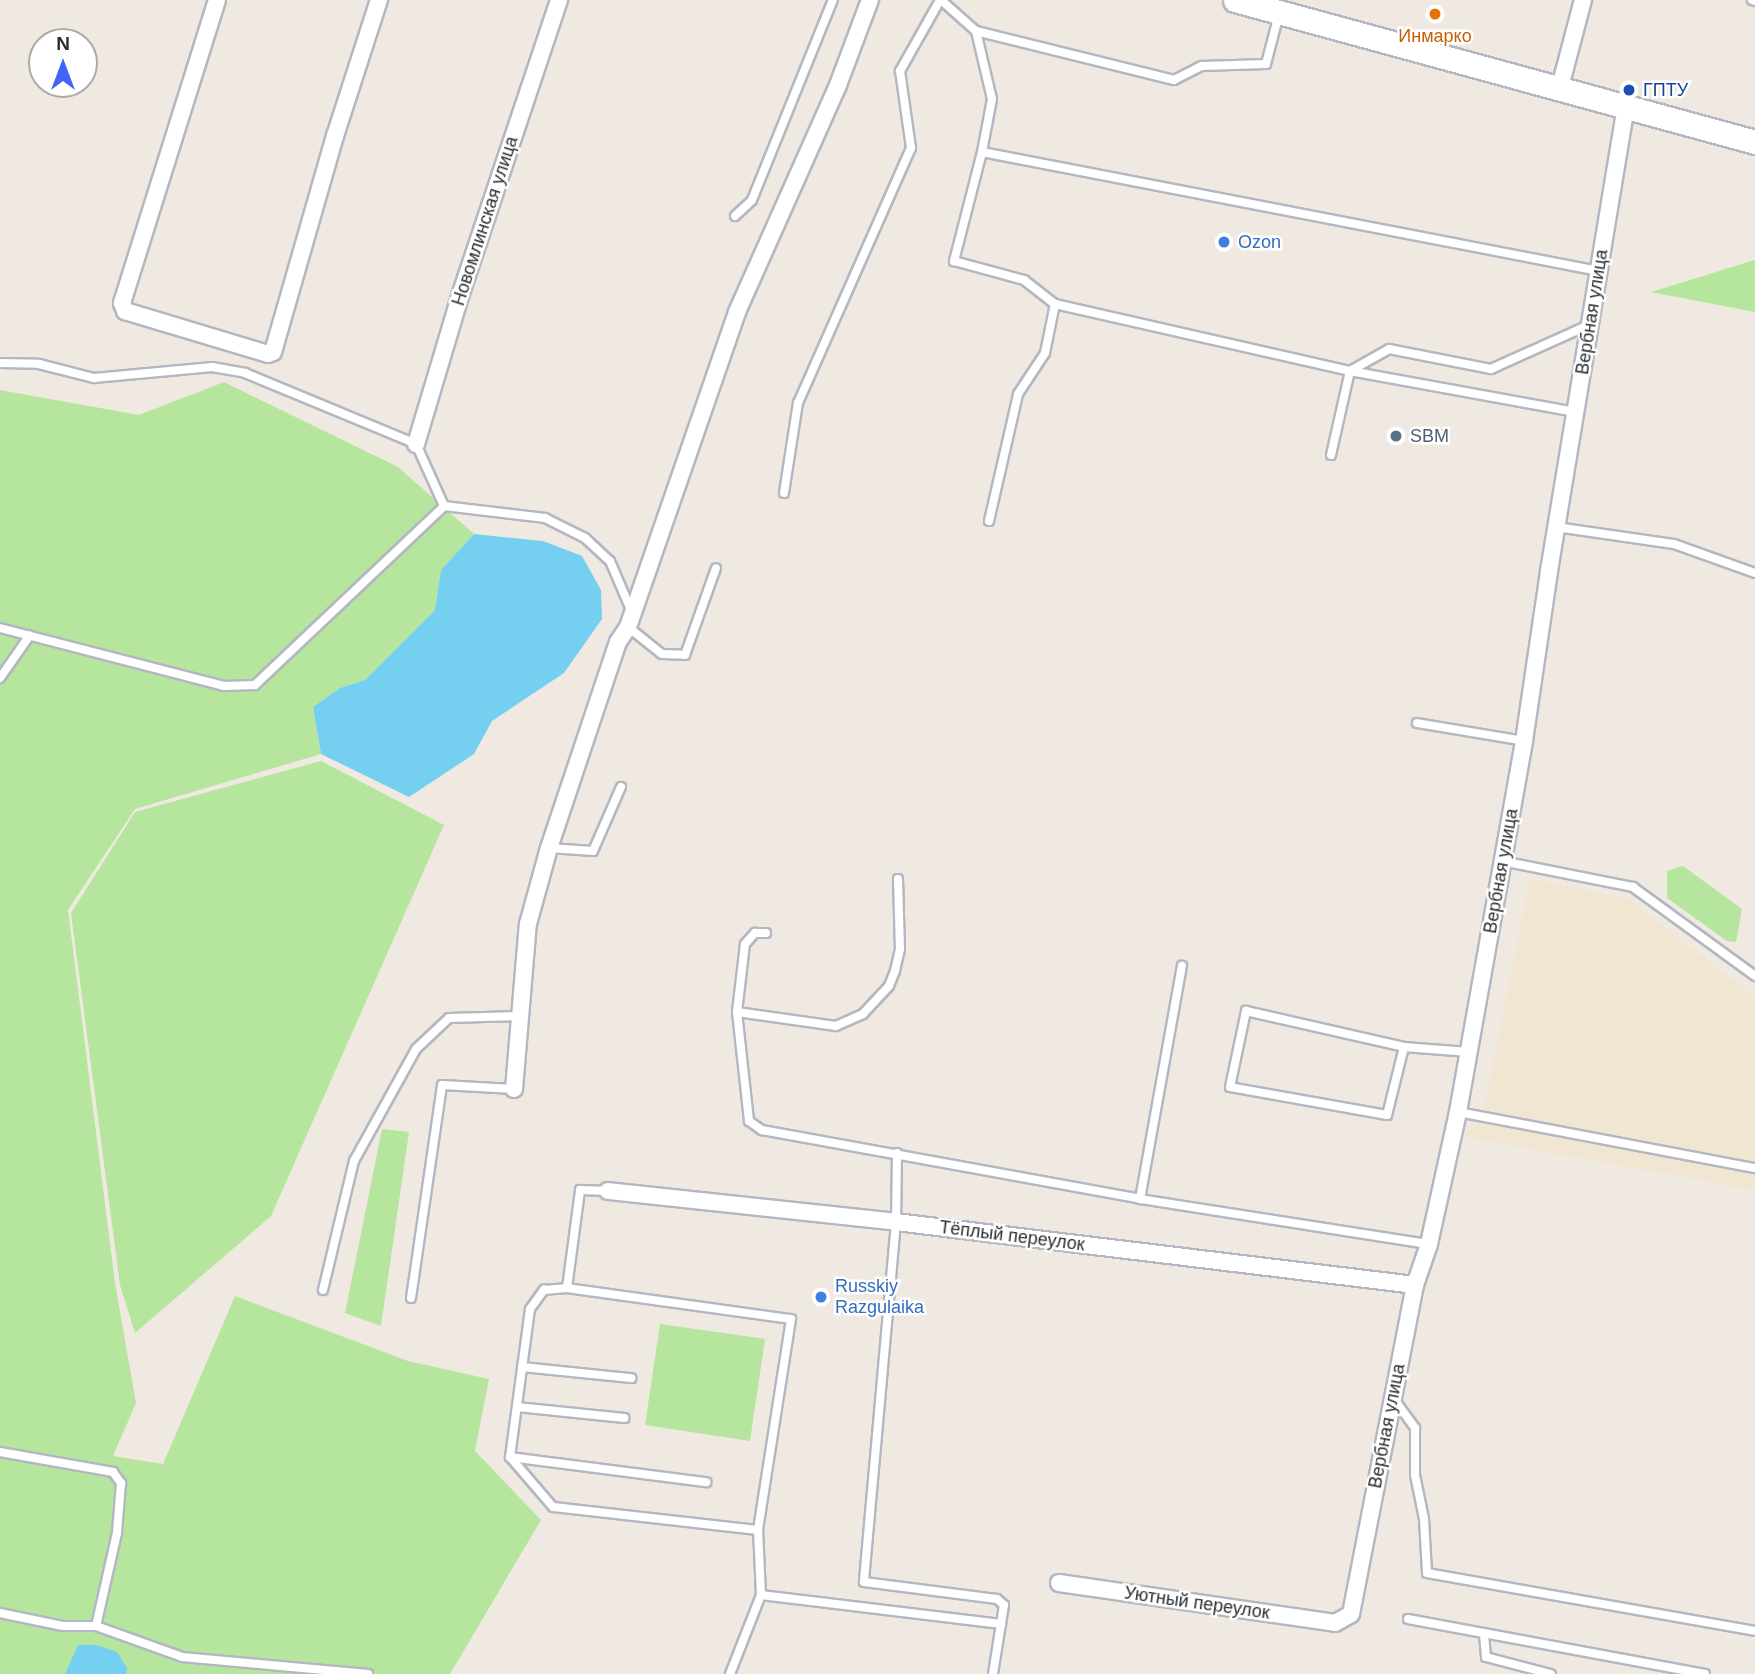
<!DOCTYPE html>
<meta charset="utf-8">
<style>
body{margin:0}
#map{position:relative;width:1755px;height:1674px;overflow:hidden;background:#efe9e1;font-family:Arial,sans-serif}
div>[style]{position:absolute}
.education>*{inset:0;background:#f0e6d1}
.green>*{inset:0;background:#b6e59e}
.water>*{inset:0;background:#75cff0}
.roads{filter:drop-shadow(2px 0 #b4b7c1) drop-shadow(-2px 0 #b4b7c1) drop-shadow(0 2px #b4b7c1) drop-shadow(0 -2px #b4b7c1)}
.service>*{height:8px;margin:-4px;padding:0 4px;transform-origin:4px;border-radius:4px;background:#fff}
.minor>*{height:16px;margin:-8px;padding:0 8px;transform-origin:8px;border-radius:8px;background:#fff}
.secondary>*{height:23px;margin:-11.5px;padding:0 11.5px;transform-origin:11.5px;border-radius:11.5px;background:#fff}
.dots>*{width:19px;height:19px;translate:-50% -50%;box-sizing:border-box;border:4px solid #fff;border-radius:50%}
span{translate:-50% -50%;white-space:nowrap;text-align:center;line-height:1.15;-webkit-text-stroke:5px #fff;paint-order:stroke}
.food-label{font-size:18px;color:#c56008}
.transit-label{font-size:18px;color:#164399}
.left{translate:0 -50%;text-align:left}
.street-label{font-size:18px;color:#2e2e2e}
.shop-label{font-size:18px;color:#366cbe}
.service-label{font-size:18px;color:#4e5e75}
.north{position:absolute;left:28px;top:28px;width:70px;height:70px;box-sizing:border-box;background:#fff;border:2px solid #ababab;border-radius:50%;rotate:0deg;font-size:19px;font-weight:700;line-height:28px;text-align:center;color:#2e2e2e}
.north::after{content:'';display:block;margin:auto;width:24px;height:32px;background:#4264fb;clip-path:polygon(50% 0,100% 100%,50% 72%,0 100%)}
</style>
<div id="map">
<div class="education">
<i style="clip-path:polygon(1530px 879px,1628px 899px,1755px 997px,1755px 1190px,1465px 1137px,1486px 1101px)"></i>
</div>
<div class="green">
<i style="clip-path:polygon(1755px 260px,1755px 312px,1651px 292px)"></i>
<i style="clip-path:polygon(224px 382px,398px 467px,474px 534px,441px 570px,435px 610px,365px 680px,340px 688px,313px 707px,321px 754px,135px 809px,68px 910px,115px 1283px,136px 1403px,113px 1456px,163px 1464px,235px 1296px,408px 1361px,489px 1379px,475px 1451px,541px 1520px,450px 1674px,0 1674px,0 390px,139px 415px)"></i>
<i style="clip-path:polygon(321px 761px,444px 825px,271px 1216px,135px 1333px,120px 1285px,71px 913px,135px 812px)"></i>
<i style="clip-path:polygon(1683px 866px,1742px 909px,1736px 942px,1727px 941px,1667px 898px,1667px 871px)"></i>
<i style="clip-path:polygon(382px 1129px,409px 1132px,381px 1326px,345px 1313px)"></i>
<i style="clip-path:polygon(660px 1324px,765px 1339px,750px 1441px,645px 1425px)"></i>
</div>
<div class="water">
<i style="clip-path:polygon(474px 534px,543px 541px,582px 556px,601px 590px,602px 619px,564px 673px,492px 721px,474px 754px,409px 797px,321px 754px,313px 707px,340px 688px,365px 680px,435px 610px,441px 570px)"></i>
<i style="clip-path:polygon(78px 1645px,96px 1645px,117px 1652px,127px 1668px,126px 1674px,65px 1674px)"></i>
</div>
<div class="roads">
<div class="service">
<i style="left:941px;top:0;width:47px;rotate:41.5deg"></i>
<i style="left:976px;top:31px;width:70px;rotate:76.8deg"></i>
<i style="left:992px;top:99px;width:54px;rotate:100.7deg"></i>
<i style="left:982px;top:152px;width:628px;rotate:10.92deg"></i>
<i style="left:1752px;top:0;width:3px;rotate:18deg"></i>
<i style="left:976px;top:31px;width:204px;rotate:13.9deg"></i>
<i style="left:1174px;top:80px;width:31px;rotate:-27deg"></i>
<i style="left:1202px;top:66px;width:64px;rotate:-1.8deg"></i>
<i style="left:1266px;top:64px;width:52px;rotate:-75.4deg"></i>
<i style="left:982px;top:152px;width:113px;rotate:104.4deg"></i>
<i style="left:954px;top:261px;width:73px;rotate:15.2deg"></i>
<i style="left:1024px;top:280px;width:39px;rotate:38deg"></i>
<i style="left:1055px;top:304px;width:303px;rotate:12.8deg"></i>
<i style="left:1350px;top:371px;width:45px;rotate:-29.4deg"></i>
<i style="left:1389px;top:349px;width:104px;rotate:11.1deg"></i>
<i style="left:1491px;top:369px;width:110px;rotate:-24.2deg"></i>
<i style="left:735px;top:216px;width:23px;rotate:-43deg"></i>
<i style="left:752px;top:200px;width:216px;rotate:-68deg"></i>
<i style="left:0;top:363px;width:39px;rotate:1deg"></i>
<i style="left:39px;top:364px;width:57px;rotate:14.3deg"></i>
<i style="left:94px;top:378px;width:119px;rotate:-5.3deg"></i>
<i style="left:212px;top:367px;width:34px;rotate:10deg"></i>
<i style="left:245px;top:373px;width:185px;rotate:22.5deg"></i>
<i style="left:416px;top:444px;width:68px;rotate:65.7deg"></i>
<i style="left:444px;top:506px;width:102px;rotate:6.8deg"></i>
<i style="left:545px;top:518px;width:45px;rotate:26.6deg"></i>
<i style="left:585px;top:538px;width:34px;rotate:43deg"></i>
<i style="left:610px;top:561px;width:53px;rotate:66.8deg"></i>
<i style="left:1331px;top:455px;width:86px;rotate:-77.3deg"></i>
<i style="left:1350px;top:371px;width:229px;rotate:10.3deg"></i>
<i style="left:784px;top:493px;width:91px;rotate:-81.2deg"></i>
<i style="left:798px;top:403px;width:279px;rotate:-66.1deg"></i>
<i style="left:911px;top:148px;width:78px;rotate:-98.1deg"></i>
<i style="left:900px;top:71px;width:81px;rotate:-60.6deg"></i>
<i style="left:989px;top:521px;width:130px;rotate:-77.1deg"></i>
<i style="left:1018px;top:394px;width:49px;rotate:-56.6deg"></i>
<i style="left:1045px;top:353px;width:50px;rotate:-78.5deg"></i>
<i style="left:1556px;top:527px;width:119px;rotate:8.2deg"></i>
<i style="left:1674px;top:544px;width:86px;rotate:19.7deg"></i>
<i style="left:628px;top:627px;width:43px;rotate:38.5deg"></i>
<i style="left:662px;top:654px;width:23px;rotate:2deg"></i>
<i style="left:685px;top:655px;width:92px;rotate:-70.4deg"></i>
<i style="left:0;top:628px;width:231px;rotate:14.5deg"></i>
<i style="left:224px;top:686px;width:31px;rotate:-2deg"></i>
<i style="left:255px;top:685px;width:260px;rotate:-43.4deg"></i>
<i style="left:0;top:678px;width:52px;rotate:-55.1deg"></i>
<i style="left:1417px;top:723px;width:109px;rotate:9.5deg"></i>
<i style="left:549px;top:848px;width:44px;rotate:3.9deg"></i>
<i style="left:593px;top:851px;width:70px;rotate:-66.4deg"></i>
<i style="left:1502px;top:861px;width:134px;rotate:11.2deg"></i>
<i style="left:1633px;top:887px;width:151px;rotate:36.1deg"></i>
<i style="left:898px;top:879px;width:70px;rotate:88.4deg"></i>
<i style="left:900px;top:949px;width:23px;rotate:103deg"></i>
<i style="left:895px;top:971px;width:16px;rotate:112deg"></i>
<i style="left:889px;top:986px;width:38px;rotate:133deg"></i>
<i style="left:863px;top:1014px;width:30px;rotate:156deg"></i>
<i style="left:836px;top:1026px;width:100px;rotate:-172deg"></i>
<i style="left:737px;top:1012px;width:110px;rotate:83.7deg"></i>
<i style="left:749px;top:1121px;width:16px;rotate:35deg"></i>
<i style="left:762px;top:1130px;width:384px;rotate:10.3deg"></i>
<i style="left:1140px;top:1199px;width:292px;rotate:8.9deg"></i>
<i style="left:737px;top:1012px;width:68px;rotate:-83.3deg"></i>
<i style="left:745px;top:944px;width:15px;rotate:-48deg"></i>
<i style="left:755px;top:933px;width:11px"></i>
<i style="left:1404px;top:1047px;width:70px;rotate:104deg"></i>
<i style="left:1387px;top:1115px;width:159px;rotate:-169.9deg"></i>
<i style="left:1230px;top:1087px;width:78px;rotate:-78.1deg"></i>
<i style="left:1246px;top:1011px;width:162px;rotate:12.8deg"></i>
<i style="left:1404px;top:1047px;width:65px;rotate:4.4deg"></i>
<i style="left:1458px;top:1112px;width:302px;rotate:10.7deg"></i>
<i style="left:897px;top:1153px;width:69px;rotate:90.8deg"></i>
<i style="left:896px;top:1222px;width:361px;rotate:95.1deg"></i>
<i style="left:864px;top:1582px;width:134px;rotate:7.3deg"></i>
<i style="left:997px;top:1599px;width:9px;rotate:41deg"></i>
<i style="left:1004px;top:1605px;width:70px;rotate:99.1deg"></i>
<i style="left:1140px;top:1199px;width:237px;rotate:-79.8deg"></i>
<i style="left:567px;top:1288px;width:226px;rotate:7.9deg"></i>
<i style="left:791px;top:1319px;width:214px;rotate:98.9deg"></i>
<i style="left:758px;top:1530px;width:206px;rotate:-173.6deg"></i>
<i style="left:553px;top:1507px;width:66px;rotate:-130.7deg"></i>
<i style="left:510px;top:1457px;width:149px;rotate:-82.3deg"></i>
<i style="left:530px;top:1309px;width:24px;rotate:-54deg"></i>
<i style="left:544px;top:1290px;width:23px;rotate:-5deg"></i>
<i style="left:567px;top:1288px;width:99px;rotate:-82.4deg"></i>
<i style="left:580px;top:1190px;width:28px;rotate:2deg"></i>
<i style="left:323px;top:1290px;width:133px;rotate:-76.5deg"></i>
<i style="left:354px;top:1161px;width:128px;rotate:-61deg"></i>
<i style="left:416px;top:1049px;width:45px;rotate:-43.2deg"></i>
<i style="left:449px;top:1018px;width:71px;rotate:-1.6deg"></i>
<i style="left:411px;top:1298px;width:215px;rotate:-81.7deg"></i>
<i style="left:442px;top:1085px;width:72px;rotate:3.2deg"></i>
<i style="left:522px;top:1367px;width:110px;rotate:5.8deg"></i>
<i style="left:1394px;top:1399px;width:36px;rotate:54deg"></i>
<i style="left:1415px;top:1428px;width:47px;rotate:90deg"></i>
<i style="left:1415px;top:1475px;width:45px;rotate:78.4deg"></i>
<i style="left:1424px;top:1519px;width:54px;rotate:86.8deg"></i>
<i style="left:1427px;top:1573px;width:333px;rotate:10deg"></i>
<i style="left:517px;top:1407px;width:108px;rotate:5.9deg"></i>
<i style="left:0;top:1452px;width:115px;rotate:10deg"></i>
<i style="left:113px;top:1472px;width:14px;rotate:54deg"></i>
<i style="left:121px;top:1483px;width:50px;rotate:94.6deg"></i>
<i style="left:117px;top:1533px;width:95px;rotate:102.7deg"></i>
<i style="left:510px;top:1457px;width:198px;rotate:7.3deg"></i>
<i style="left:761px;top:1595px;width:242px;rotate:6.9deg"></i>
<i style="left:0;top:1613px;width:64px;rotate:11.7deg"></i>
<i style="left:63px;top:1626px;width:33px"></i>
<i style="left:96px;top:1626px;width:91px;rotate:19.8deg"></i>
<i style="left:182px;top:1657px;width:187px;rotate:5.2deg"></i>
<i style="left:1408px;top:1619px;width:302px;rotate:10.5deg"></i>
<i style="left:1484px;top:1634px;width:23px;rotate:85deg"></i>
<i style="left:1486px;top:1657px;width:67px;rotate:14.7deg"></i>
<i style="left:730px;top:1674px;width:85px;rotate:-68.6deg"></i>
<i style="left:761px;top:1595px;width:65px;rotate:-92.6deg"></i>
</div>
<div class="minor">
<i style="left:217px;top:0;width:318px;rotate:107.4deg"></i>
<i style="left:122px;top:303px;width:9px;rotate:69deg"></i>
<i style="left:125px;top:311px;width:149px;rotate:16.7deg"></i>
<i style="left:268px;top:354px;width:5px;rotate:-22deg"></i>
<i style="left:273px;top:352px;width:225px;rotate:-74deg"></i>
<i style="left:335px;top:136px;width:143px;rotate:-72.1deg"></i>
<i style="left:1560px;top:87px;width:90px;rotate:-75.2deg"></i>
<i style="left:416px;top:444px;width:154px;rotate:-73.4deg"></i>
<i style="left:460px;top:296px;width:312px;rotate:-71.5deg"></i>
<i style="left:514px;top:1089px;width:166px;rotate:-85.2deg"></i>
<i style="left:528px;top:924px;width:79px;rotate:-74.6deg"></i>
<i style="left:549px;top:848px;width:217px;rotate:-71.5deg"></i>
<i style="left:618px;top:642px;width:18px;rotate:-56deg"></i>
<i style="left:628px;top:627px;width:333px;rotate:-70.9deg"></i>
<i style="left:737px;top:312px;width:248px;rotate:-66deg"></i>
<i style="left:838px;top:85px;width:91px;rotate:-69.4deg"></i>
<i style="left:608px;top:1191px;width:290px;rotate:6.1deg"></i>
<i style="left:896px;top:1222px;width:523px;rotate:6.92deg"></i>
<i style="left:1059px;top:1583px;width:279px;rotate:8.2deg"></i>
<i style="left:1335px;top:1623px;width:18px;rotate:-29deg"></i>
<i style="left:1351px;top:1614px;width:335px;rotate:-79deg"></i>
<i style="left:1415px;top:1285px;width:43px;rotate:-71.1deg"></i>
<i style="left:1429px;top:1244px;width:135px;rotate:-77.6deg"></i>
<i style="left:1458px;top:1112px;width:377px;rotate:-79.9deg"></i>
<i style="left:1524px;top:741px;width:172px;rotate:-81.6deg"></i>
<i style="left:1549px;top:571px;width:472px;rotate:-80.6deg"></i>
</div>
<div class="secondary">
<i style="left:1235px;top:0;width:539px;rotate:15.27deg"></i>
</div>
</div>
<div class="dots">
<i style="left:1435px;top:14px;background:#e8710a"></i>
<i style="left:1629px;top:90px;background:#1a4fb4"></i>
<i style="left:1224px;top:242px;background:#3f7fe0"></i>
<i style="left:1396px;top:436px;background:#5c6f8a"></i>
<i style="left:821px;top:1297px;background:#3f7fe0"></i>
</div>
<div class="food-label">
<span style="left:1435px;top:36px">Инмарко</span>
</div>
<div class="transit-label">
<span class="left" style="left:1643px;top:90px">ГПТУ</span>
</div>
<div class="street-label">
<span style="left:485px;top:221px;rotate:-72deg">Новомлинская улица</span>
<span style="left:1592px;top:312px;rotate:-81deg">Вербная улица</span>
<span style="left:1501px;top:871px;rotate:-80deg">Вербная улица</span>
<span style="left:1012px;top:1236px;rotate:7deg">Тёплый переулок</span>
<span style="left:1387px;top:1426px;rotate:-79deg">Вербная улица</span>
<span style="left:1197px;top:1603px;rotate:8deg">Уютный переулок</span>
</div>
<div class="shop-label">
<span class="left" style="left:1238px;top:242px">Ozon</span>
<span class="left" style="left:835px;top:1297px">Russkiy<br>Razgulaika</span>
</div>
<div class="service-label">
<span class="left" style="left:1410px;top:436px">SBM</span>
</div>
<div class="north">N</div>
</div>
